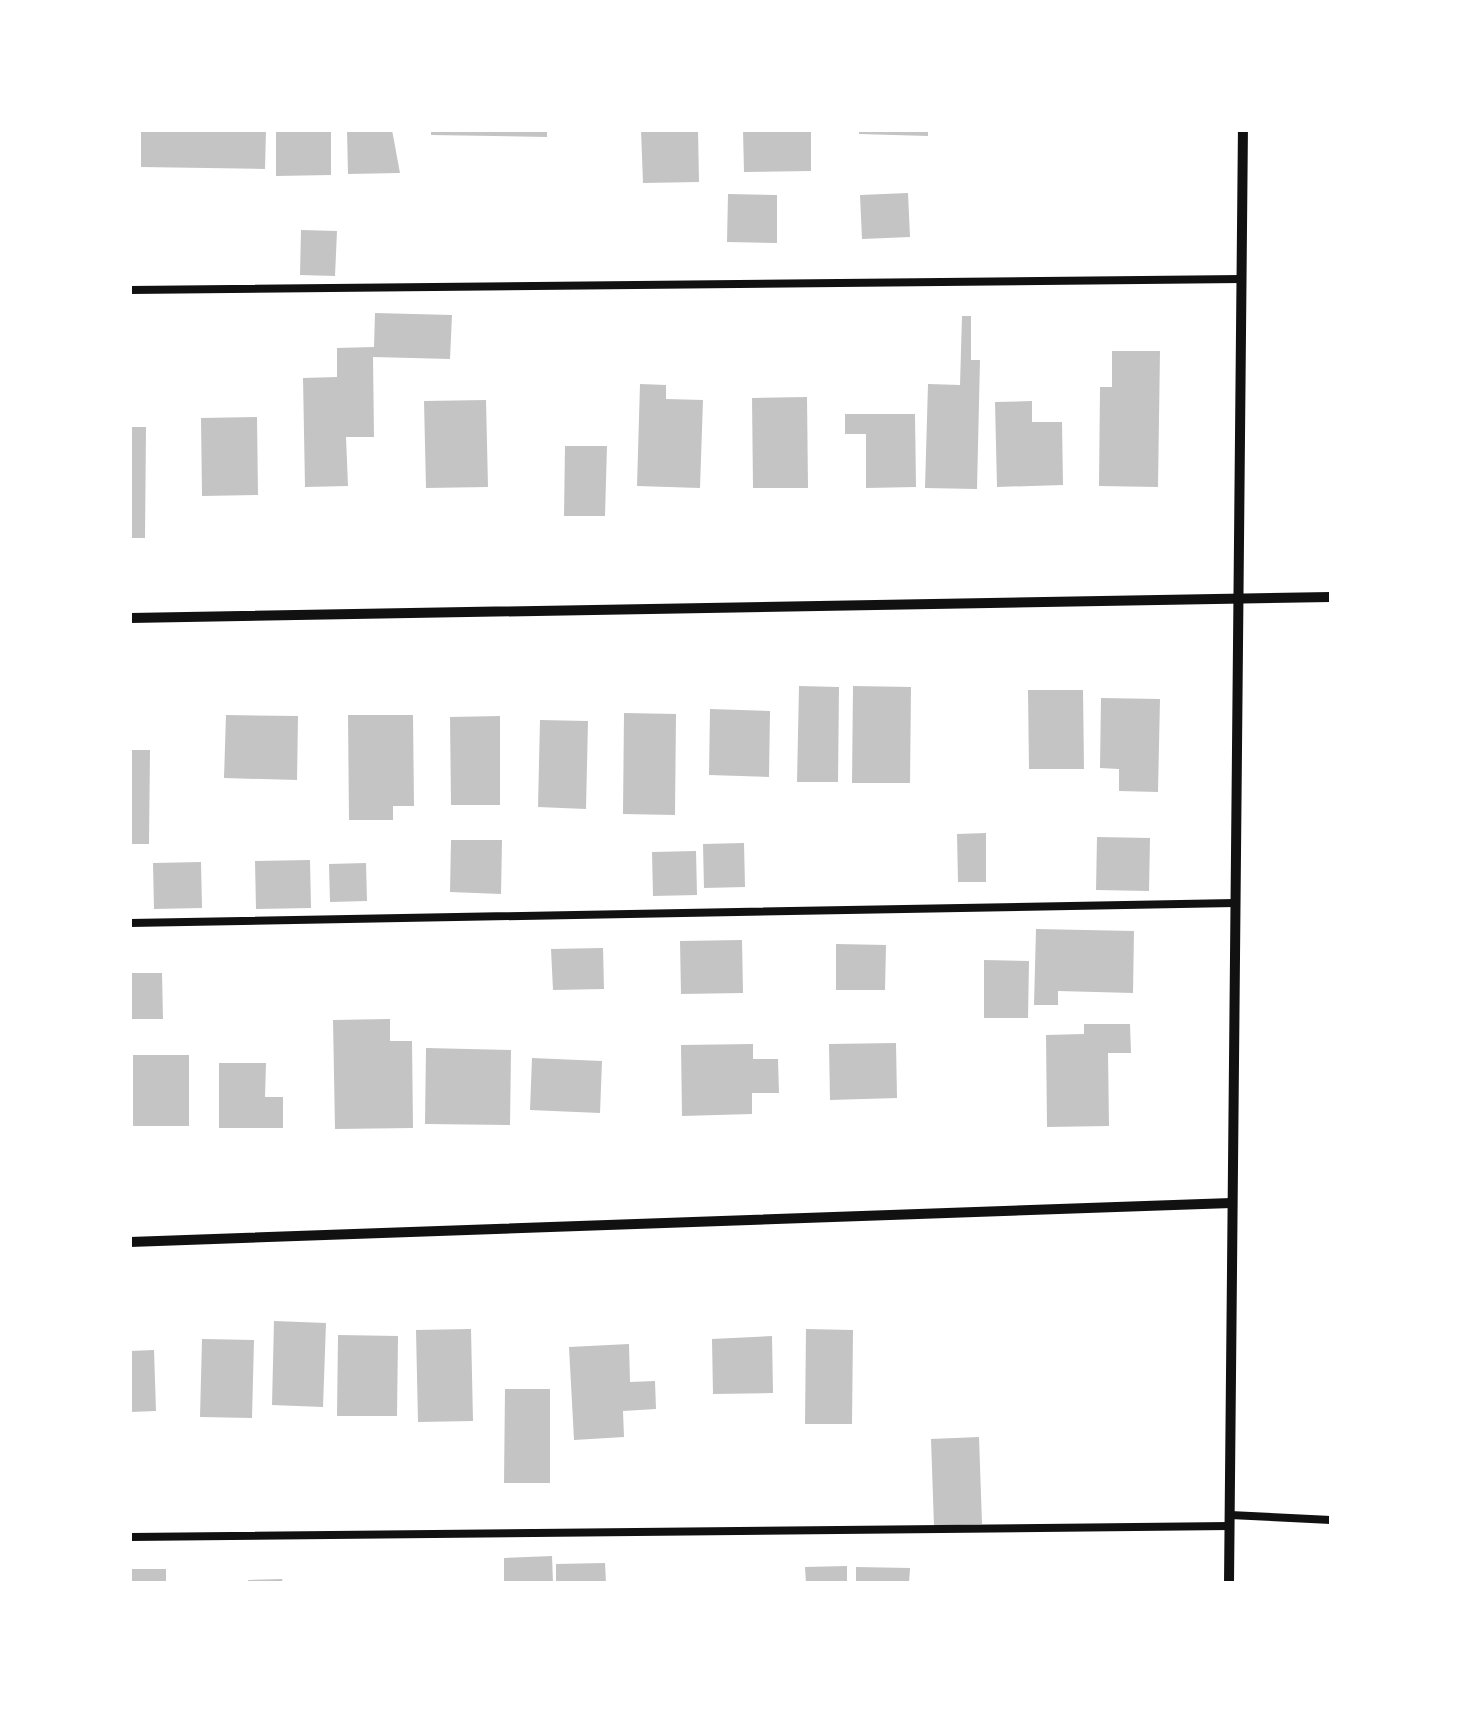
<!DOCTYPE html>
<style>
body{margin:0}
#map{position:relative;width:1461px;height:1713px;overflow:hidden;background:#fff;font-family:Montserrat,sans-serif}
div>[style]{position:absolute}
.building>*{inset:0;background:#c4c4c4}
.service>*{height:8px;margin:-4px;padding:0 4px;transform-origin:4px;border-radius:4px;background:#111}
.minor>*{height:10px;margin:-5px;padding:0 5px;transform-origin:5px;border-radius:5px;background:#111}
span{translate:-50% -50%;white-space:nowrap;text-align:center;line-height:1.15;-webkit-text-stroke:9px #fff;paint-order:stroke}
.frame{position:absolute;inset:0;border:132px solid #fff;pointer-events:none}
</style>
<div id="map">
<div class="building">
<i style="clip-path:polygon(141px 130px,266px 130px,265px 169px,141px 167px)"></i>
<i style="clip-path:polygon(276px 130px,331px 130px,331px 175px,276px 176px)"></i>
<i style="clip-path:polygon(347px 130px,392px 130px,400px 173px,348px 174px)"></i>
<i style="clip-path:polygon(431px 130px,547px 130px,547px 137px,431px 135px)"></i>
<i style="clip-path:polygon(641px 130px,698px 130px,699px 182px,643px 183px)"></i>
<i style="clip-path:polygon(743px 130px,811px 130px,811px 171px,744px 172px)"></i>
<i style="clip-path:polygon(859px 130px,928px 130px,928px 136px,859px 134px)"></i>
<i style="clip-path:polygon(908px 193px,910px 237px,862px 239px,860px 195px)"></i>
<i style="clip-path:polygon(728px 194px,777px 195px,777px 243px,727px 242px)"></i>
<i style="clip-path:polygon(301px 230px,337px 231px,335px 276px,300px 275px)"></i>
<i style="clip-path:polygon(375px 313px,452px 315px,450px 359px,373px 357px,374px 437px,346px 437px,348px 486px,305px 487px,303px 378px,337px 377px,337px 348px,374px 347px)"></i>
<i style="clip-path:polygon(962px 316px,971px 316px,971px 360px,980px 360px,977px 489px,925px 488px,928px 384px,960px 385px)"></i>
<i style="clip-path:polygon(1112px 351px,1160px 351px,1158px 487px,1099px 486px,1100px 387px,1112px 387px)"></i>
<i style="clip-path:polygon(640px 384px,666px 385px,666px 399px,703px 400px,700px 488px,637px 486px)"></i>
<i style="clip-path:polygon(807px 397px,808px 488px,753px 488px,752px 398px)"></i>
<i style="clip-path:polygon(486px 400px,488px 487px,426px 488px,424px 401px)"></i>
<i style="clip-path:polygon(1032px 401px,1032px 422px,1062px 422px,1063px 485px,997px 487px,995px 402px)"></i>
<i style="clip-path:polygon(845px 414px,915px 414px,916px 487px,866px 488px,866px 434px,845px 434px)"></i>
<i style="clip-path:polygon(257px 417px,258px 495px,202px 496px,201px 418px)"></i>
<i style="clip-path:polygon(130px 427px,146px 427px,145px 538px,130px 538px)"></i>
<i style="clip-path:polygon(565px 446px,607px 446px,605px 516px,564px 516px)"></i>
<i style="clip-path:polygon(799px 686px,839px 687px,838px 782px,797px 782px)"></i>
<i style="clip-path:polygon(853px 686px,911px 687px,910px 783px,852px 783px)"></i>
<i style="clip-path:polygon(1028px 690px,1083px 690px,1084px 769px,1029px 769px)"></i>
<i style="clip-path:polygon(1101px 698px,1160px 699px,1158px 792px,1119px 791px,1119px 769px,1100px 768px)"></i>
<i style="clip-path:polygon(710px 709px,770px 711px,769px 777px,709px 775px)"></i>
<i style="clip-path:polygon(624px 713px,676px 714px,675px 815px,623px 814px)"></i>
<i style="clip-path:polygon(226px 715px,298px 716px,297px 780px,224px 778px)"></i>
<i style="clip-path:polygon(348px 715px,413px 715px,414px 806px,393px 806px,393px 820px,349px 820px)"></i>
<i style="clip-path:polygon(500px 716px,500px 805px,451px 805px,450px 717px)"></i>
<i style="clip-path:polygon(540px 720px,588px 721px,586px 809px,538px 807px)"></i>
<i style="clip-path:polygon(130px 750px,150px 750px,149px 844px,130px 844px)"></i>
<i style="clip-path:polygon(986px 833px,986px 882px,958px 882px,957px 834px)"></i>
<i style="clip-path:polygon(1097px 837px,1150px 838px,1149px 891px,1096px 890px)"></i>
<i style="clip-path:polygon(451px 840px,502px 840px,501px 894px,450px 892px)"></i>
<i style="clip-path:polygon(744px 843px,745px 887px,704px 888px,703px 844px)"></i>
<i style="clip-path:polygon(696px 851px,697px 895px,653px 896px,652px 852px)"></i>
<i style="clip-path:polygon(310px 860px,311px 908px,256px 909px,255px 861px)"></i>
<i style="clip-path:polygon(201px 862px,202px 908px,154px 909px,153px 863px)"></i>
<i style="clip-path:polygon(366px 863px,367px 901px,330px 902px,329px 864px)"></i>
<i style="clip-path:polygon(1036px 929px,1134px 931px,1133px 993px,1058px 991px,1058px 1005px,1034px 1005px)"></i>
<i style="clip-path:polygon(742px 940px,743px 993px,681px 994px,680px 941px)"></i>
<i style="clip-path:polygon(836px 944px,886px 945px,885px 990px,836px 990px)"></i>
<i style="clip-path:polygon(603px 948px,604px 989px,553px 990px,551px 949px)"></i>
<i style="clip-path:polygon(984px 960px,1029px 961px,1028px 1018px,984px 1018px)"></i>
<i style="clip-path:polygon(130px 973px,162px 973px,163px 1019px,130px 1019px)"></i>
<i style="clip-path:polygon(390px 1019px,390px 1041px,412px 1041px,413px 1128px,335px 1129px,333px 1020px)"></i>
<i style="clip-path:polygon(1084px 1024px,1130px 1024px,1131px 1053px,1108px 1053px,1109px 1126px,1047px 1127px,1046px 1035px,1084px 1034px)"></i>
<i style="clip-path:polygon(896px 1043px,897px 1098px,830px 1100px,829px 1044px)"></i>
<i style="clip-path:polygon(753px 1044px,753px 1059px,778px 1059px,779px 1093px,752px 1093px,752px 1114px,682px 1116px,681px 1045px)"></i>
<i style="clip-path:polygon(426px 1048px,511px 1050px,510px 1125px,425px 1124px)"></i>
<i style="clip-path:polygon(133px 1055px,189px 1055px,189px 1126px,133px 1126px)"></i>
<i style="clip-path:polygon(532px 1058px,602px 1061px,600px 1113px,530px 1110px)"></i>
<i style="clip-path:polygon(219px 1063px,266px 1063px,265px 1097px,283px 1097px,283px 1128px,219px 1128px)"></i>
<i style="clip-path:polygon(274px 1321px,326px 1323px,323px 1407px,272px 1405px)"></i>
<i style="clip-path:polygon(471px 1329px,473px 1421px,418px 1422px,416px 1330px)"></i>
<i style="clip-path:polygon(806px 1329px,853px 1330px,852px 1424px,805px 1424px)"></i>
<i style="clip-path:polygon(338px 1335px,398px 1336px,397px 1416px,337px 1416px)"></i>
<i style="clip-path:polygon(772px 1336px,773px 1393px,713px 1394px,712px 1339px)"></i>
<i style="clip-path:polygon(202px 1339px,254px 1340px,252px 1418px,200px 1417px)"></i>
<i style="clip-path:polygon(629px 1344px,630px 1382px,655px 1381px,656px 1409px,623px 1411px,624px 1437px,574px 1440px,569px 1347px)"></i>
<i style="clip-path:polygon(154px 1350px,156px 1411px,130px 1412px,130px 1351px)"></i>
<i style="clip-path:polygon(505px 1389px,550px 1389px,550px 1483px,504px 1483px)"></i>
<i style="clip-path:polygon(979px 1437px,982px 1524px,934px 1526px,931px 1439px)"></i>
<i style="clip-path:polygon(552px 1556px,553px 1583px,504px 1583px,504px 1558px)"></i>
<i style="clip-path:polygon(605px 1563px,606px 1583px,556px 1583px,556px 1564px)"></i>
<i style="clip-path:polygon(847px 1566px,847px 1583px,806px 1583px,805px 1567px)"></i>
<i style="clip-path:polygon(856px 1567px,910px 1568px,909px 1583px,856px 1583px)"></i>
<i style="clip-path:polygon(130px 1569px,166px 1569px,166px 1583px,130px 1583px)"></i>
<i style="clip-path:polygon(282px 1579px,283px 1583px,248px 1583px,248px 1580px)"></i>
</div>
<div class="service">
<i style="left:130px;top:290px;width:1112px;rotate:-0.57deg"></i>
<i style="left:130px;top:923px;width:1105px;rotate:-1.04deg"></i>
<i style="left:1230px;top:1515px;width:101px;rotate:2.8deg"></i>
<i style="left:130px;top:1537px;width:1100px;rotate:-0.57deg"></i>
</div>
<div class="minor">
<i style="left:130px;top:618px;width:1201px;rotate:-1deg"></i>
<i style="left:130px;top:1242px;width:1102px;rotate:-2.03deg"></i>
<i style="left:1229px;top:1583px;width:1453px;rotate:-89.45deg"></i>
</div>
<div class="frame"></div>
</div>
